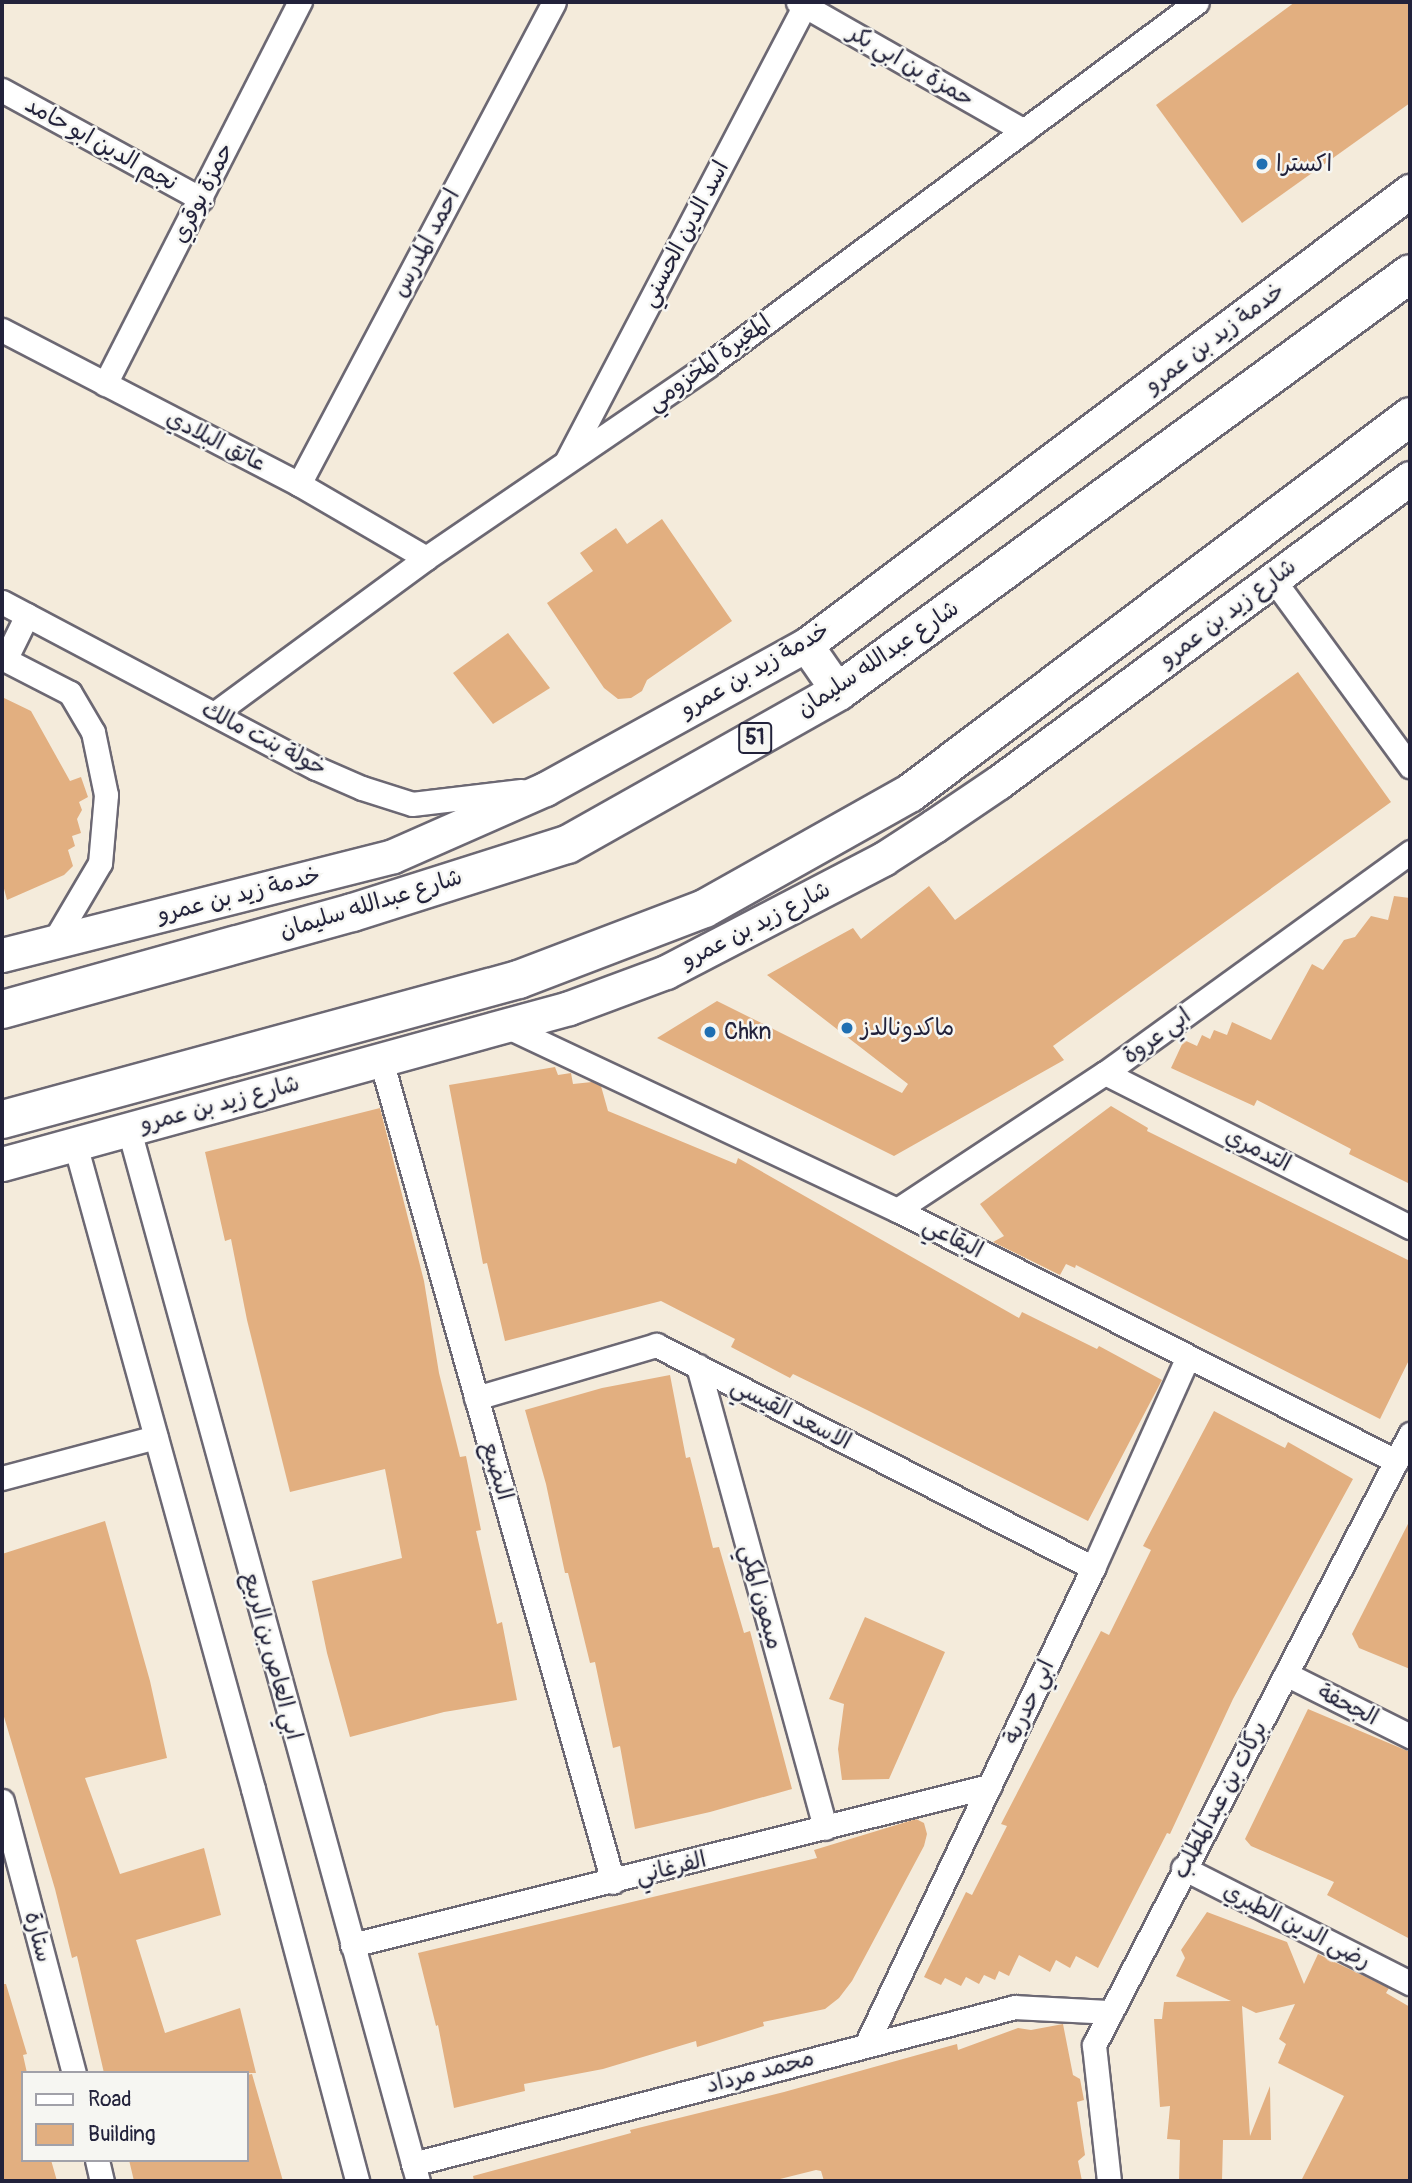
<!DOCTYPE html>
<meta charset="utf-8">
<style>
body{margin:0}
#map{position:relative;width:1412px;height:2183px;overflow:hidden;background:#f4ebdb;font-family:Pangolin,"Playpen Sans Arabic",sans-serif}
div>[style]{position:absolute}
.building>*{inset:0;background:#e2af80}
.roads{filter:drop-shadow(2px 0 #6c6873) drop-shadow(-2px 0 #6c6873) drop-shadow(0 2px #6c6873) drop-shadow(0 -2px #6c6873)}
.minor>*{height:23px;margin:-11.5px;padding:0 11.5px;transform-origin:11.5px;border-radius:11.5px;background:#fff}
.secondary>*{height:33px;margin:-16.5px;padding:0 16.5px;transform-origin:16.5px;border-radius:16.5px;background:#fff}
.primary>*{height:37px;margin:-18.5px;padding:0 18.5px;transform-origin:18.5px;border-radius:18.5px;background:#fff}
.dots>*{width:19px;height:19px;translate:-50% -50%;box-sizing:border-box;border:4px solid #f6f6f2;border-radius:50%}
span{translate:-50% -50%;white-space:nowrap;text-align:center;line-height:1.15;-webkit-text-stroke:5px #f6f6f2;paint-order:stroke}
.shield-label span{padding:2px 5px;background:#f6f6f2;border:2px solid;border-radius:5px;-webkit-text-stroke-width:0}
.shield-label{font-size:21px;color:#22223b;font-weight:700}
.street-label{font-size:23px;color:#22223b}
.poi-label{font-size:23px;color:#22223b}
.left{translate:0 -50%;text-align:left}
.frame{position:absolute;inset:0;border:4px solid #22223b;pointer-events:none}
.legend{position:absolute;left:21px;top:2071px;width:228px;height:91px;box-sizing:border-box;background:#f6f6f2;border:2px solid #a1a1a9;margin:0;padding:9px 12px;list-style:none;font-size:21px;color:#22223b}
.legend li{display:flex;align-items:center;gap:14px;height:35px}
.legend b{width:35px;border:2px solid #a1a1a9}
</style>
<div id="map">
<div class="building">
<i style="clip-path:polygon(1295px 2px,1410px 2px,1410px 103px,1242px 223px,1156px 105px)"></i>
<i style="clip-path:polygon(662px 519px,732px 621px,647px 680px,642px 691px,631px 698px,618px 699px,604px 688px,547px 603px,593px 571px,580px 553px,616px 528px,627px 544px)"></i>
<i style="clip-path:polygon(508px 633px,550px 688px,493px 724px,453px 673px)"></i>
<i style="clip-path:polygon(1298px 672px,1391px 802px,1053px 1046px,1064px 1060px,894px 1156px,657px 1038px,717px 1001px,902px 1093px,908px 1084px,767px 975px,853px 928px,861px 939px,929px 886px,955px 920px)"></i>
<i style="clip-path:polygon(2px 697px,31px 711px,70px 781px,81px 777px,88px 797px,79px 802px,82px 810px,77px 819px,81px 833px,72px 836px,75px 846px,68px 850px,73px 866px,64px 875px,7px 900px,2px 881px)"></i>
<i style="clip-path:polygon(1394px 896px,1410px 898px,1410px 1184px,1349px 1154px,1351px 1149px,1257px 1100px,1254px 1106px,1171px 1068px,1184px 1040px,1197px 1046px,1202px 1035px,1210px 1039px,1214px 1030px,1227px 1035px,1232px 1022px,1271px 1040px,1312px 964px,1323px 970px,1344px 940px,1355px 937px,1371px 916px,1388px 920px)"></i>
<i style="clip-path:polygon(555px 1067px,558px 1075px,571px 1073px,573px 1084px,592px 1082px,601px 1086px,608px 1111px,736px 1164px,738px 1158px,1019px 1318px,1022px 1312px,1097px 1349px,1099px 1346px,1162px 1380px,1088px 1521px,867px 1410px,793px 1374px,790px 1378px,731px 1347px,735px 1339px,661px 1301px,505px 1341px,487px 1263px,483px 1264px,449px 1085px)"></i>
<i style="clip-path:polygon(1111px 1106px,1148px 1128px,1147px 1131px,1410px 1261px,1410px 1358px,1380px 1419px,1076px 1265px,1075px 1268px,1066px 1264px,1060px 1275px,993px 1242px,1004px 1236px,980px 1204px)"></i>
<i style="clip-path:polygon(380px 1108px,424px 1281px,439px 1373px,460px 1457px,466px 1456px,481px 1530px,476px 1531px,497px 1624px,502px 1622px,517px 1700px,444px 1712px,350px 1737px,327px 1653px,312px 1581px,402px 1558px,385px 1469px,290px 1492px,247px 1320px,231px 1239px,225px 1241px,205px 1152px)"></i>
<i style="clip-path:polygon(670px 1375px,686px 1458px,690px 1457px,713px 1548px,719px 1547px,744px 1633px,750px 1631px,792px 1789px,710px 1812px,635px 1829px,620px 1746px,613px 1748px,595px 1662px,590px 1663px,568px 1573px,565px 1573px,546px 1484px,525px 1410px,602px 1388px)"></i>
<i style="clip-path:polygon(1214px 1411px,1285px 1448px,1288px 1442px,1353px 1479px,1233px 1699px,1170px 1834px,1167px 1833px,1098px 1968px,1076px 1956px,1070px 1968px,1056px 1960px,1050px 1972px,1019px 1955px,1009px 1976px,999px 1971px,995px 1980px,984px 1975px,979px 1984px,966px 1977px,961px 1986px,945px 1978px,941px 1985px,924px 1977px,966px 1892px,972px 1895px,1007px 1826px,1001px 1824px,1101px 1631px,1109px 1635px,1151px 1550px,1143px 1546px)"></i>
<i style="clip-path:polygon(1410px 1520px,1410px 1669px,1359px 1648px,1352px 1634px)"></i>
<i style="clip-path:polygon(105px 1521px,150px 1681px,167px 1758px,85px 1778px,120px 1874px,204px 1848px,221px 1915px,136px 1940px,165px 2033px,240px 2008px,256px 2073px,104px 2073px,77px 1956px,72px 1958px,55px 1889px,2px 1710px,2px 1554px)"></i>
<i style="clip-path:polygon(865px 1617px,945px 1652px,889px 1779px,842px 1780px,838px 1749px,844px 1704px,829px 1699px)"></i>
<i style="clip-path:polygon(1308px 1709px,1410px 1752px,1410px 1939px,1327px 1895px,1334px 1882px,1251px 1846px,1245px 1839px)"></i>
<i style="clip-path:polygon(916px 1819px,924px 1823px,927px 1834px,924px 1846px,852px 1981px,839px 1998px,825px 2009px,763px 2022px,764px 2026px,697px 2047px,696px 2041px,603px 2069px,524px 2084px,525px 2091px,454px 2108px,438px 2025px,436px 2026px,418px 1953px,817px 1858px,814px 1850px)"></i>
<i style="clip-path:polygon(1207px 1912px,1287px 1942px,1304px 1984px,1318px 1954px,1389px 1988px,1386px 1993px,1410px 2007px,1410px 2181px,1301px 2181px,1344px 2096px,1278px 2063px,1286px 2044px,1279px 2039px,1295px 2004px,1256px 2013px,1242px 2006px,1250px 2136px,1270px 2086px,1271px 2140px,1223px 2140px,1222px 2181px,1179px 2181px,1180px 2140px,1167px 2139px,1170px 2106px,1160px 2107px,1154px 2019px,1162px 2019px,1164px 2002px,1231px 2001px,1176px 1976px,1185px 1958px,1181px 1950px)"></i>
<i style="clip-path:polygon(2px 1984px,6px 1984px,27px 2054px,23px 2055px,27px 2073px,23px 2073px,23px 2160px,51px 2160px,57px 2181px,2px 2181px)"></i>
<i style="clip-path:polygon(1063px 2024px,1073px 2075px,1080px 2079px,1084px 2100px,1077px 2102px,1085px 2155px,1078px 2161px,1082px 2181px,824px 2181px,821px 2171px,816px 2170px,772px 2181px,474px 2181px,473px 2176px,631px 2133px,630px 2130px,784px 2092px,957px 2044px,958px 2050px,1018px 2028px,1031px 2030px)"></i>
<i style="clip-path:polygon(252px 2074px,283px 2181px,134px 2181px,129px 2160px,247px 2160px,247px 2075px)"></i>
</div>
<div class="roads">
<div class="minor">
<i style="left:798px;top:2px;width:260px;rotate:29.7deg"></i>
<i style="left:2px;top:90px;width:227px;rotate:28.7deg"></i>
<i style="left:2px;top:330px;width:335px;rotate:27.4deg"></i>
<i style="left:299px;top:484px;width:147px;rotate:30.2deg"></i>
<i style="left:105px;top:384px;width:429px;rotate:-63deg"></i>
<i style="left:567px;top:460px;width:513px;rotate:-62.39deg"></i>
<i style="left:299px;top:484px;width:545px;rotate:-62.12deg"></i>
<i style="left:1273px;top:579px;width:232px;rotate:53.8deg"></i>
<i style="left:2px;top:602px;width:355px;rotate:27.9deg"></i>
<i style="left:316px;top:768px;width:50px;rotate:23.5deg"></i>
<i style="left:362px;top:788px;width:52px;rotate:17.7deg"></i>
<i style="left:412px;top:804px;width:110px;rotate:-6.8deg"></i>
<i style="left:2px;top:658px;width:76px;rotate:27.2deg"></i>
<i style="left:70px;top:693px;width:45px;rotate:59.5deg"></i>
<i style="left:93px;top:732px;width:64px;rotate:78.3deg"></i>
<i style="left:106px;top:795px;width:68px;rotate:95deg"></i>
<i style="left:100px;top:863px;width:91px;rotate:120.5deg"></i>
<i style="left:5px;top:660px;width:50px;rotate:-63.9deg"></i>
<i style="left:214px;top:714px;width:263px;rotate:-36.3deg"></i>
<i style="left:426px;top:558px;width:340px;rotate:-34.3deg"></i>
<i style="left:707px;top:366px;width:610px;rotate:-36.61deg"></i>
<i style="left:506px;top:1026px;width:432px;rotate:25.2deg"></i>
<i style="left:897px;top:1210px;width:559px;rotate:26.7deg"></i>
<i style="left:381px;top:1060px;width:854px;rotate:74.24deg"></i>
<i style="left:1105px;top:1073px;width:342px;rotate:26.8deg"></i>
<i style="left:129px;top:1130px;width:1090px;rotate:74.63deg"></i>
<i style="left:75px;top:1144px;width:669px;rotate:74.57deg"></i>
<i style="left:253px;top:1789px;width:406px;rotate:75.1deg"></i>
<i style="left:897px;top:1210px;width:249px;rotate:-33.4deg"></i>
<i style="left:1105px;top:1073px;width:377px;rotate:-35.9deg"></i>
<i style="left:698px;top:1366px;width:479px;rotate:74.6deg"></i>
<i style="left:476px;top:1398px;width:188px;rotate:-16.4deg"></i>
<i style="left:656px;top:1345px;width:491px;rotate:27deg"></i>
<i style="left:2px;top:1478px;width:159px;rotate:-14.9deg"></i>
<i style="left:1286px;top:1674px;width:139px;rotate:26.6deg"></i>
<i style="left:2px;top:1801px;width:281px;rotate:75.2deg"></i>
<i style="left:1183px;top:1868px;width:254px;rotate:26.9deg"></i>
<i style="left:352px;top:1945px;width:657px;rotate:-14.02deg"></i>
<i style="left:866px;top:2045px;width:528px;rotate:-64.55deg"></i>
<i style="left:1093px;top:1568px;width:231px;rotate:-65.8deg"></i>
<i style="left:97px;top:2160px;width:22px;rotate:77deg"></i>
<i style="left:413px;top:2164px;width:622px;rotate:-14.62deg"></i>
<i style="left:1015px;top:2007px;width:96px;rotate:3deg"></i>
<i style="left:1109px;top:2181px;width:137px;rotate:-96.3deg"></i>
<i style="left:1094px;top:2045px;width:688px;rotate:-62.65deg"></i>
</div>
<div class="secondary">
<i style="left:806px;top:645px;width:56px;rotate:55.2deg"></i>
<i style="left:2px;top:955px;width:403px;rotate:-14.2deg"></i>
<i style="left:393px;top:856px;width:166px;rotate:-23.8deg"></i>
<i style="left:545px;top:789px;width:298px;rotate:-28.9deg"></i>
<i style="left:806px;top:645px;width:756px;rotate:-36.93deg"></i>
<i style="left:2px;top:1164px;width:588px;rotate:-15.38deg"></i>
<i style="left:569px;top:1008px;width:103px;rotate:-20.4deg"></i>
<i style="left:666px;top:972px;width:245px;rotate:-27.5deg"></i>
<i style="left:883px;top:859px;width:61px;rotate:-32.9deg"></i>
<i style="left:934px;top:826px;width:78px;rotate:-34.1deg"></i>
<i style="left:999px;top:782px;width:511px;rotate:-36.49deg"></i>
</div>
<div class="primary">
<i style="left:2px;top:1009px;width:363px;rotate:-15.5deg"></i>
<i style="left:352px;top:912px;width:225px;rotate:-17.6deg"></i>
<i style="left:567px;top:844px;width:311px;rotate:-29.4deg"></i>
<i style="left:838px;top:691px;width:708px;rotate:-36.16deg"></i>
<i style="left:2px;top:1119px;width:535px;rotate:-15.18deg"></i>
<i style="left:518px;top:979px;width:199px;rotate:-20.9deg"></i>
<i style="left:704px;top:908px;width:235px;rotate:-29.3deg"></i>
<i style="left:909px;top:793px;width:627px;rotate:-36.96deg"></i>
</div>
</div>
<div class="dots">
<i style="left:1262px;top:164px;background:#1f6fb2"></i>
<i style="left:847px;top:1028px;background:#1f6fb2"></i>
<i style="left:710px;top:1032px;background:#1f6fb2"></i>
</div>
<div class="shield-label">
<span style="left:755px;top:738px">51</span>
</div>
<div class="street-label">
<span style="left:911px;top:66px;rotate:30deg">حمزة بن ابي بكر</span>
<span style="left:101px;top:144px;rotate:29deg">نجم الدين ابو حامد</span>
<span style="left:203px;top:193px;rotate:-63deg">حمزة بوقري</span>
<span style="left:685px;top:234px;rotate:-62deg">اسد الدين الحسني</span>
<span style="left:426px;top:243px;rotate:-62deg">احمد المدرس</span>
<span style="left:1215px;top:338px;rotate:-37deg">خدمة زيد بن عمرو</span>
<span style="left:709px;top:363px;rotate:-36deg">المغيرة المخزومي</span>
<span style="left:216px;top:441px;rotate:27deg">عاتق البلادي</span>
<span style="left:1228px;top:613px;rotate:-37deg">شارع زيد بن عمرو</span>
<span style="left:878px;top:659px;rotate:-34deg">شارع عبدالله سليمان</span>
<span style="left:755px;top:670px;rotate:-30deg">خدمة زيد بن عمرو</span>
<span style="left:264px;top:739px;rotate:27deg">خولة بنت مالك</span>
<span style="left:239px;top:895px;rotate:-14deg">خدمة زيد بن عمرو</span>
<span style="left:371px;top:904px;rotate:-17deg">شارع عبدالله سليمان</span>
<span style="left:756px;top:925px;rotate:-27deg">شارع زيد بن عمرو</span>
<span style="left:1157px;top:1036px;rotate:-36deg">ابي عروة</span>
<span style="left:220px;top:1104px;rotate:-15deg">شارع زيد بن عمرو</span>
<span style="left:1258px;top:1150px;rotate:27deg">التدمري</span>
<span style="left:953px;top:1238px;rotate:27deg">البقاعي</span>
<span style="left:791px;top:1414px;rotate:27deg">الاسعد القيسي</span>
<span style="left:497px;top:1471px;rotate:74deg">البضيع</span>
<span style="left:761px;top:1597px;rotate:75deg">ميمون المكي</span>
<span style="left:272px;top:1656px;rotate:75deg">ابي العاص بن الربيع</span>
<span style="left:1029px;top:1702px;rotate:-65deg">ابي حدرية</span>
<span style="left:1348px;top:1705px;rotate:27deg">الجحفة</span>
<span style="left:1220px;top:1800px;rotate:-62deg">بركات بن عبدالمطلب</span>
<span style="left:671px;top:1868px;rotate:-14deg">الفرغاني</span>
<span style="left:1297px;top:1926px;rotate:27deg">رضى الدين الطبري</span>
<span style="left:38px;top:1937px;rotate:75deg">ستارة</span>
<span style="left:760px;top:2072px;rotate:-15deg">محمد مرداد</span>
</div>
<div class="poi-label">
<span class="left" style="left:1276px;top:164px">اكسترا</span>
<span class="left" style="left:861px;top:1028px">ماكدونالدز</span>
<span class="left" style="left:724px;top:1032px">Chkn</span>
</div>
<div class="frame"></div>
<ul class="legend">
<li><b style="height:9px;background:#fff"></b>Road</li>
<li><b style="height:19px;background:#e2af80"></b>Building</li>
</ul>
</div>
